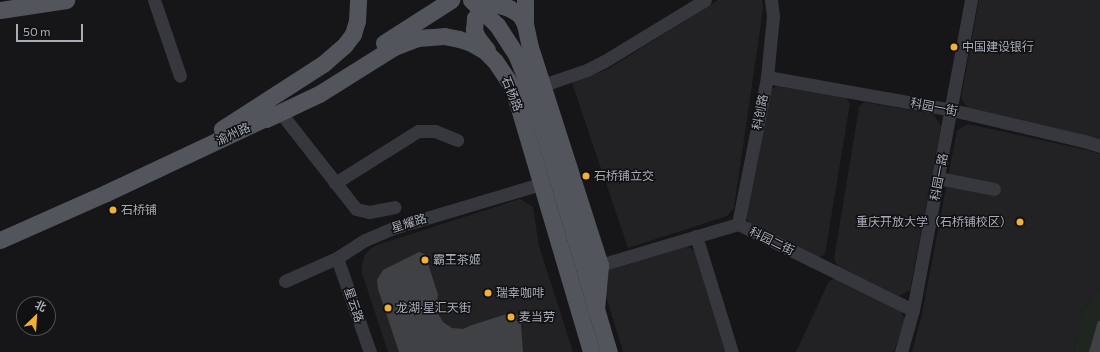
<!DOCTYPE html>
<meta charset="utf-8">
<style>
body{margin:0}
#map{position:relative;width:1100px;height:352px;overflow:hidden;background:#161618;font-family:Commissioner,"Noto Sans SC",sans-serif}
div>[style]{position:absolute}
.built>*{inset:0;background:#222225}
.green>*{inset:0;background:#1e261f}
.building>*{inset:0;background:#404145}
.minor>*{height:13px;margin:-6.5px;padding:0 6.5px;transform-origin:6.5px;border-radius:6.5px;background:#37383d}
.major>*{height:17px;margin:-8.5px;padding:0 8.5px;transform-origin:8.5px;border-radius:8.5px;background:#53555c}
.major-bridge>*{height:17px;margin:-8.5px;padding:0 8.5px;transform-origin:8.5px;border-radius:8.5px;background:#53555c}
.dots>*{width:11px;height:11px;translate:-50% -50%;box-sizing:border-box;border:2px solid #111113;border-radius:50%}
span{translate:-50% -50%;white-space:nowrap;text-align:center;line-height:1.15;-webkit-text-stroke:3px #111113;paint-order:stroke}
.poi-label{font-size:12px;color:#a8adb8}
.left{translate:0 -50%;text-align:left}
.right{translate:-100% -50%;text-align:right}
.street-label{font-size:12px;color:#a8adb8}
.north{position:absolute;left:16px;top:296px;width:40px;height:40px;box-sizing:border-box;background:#111113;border:1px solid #4d4f55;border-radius:50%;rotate:25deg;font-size:11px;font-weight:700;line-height:16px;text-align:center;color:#a8adb8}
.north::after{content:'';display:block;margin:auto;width:14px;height:18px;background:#f2b134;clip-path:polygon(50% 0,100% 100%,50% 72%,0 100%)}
.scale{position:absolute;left:16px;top:24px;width:67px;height:18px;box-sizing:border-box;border:2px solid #a8adb8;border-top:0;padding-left:5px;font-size:12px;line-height:14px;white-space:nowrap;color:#a8adb8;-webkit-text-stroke:3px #111113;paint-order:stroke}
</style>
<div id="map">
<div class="built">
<i style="clip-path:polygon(718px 0,762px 0,763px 9px,734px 208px,727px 216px,628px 248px,572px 83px,608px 69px)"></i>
<i style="clip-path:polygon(979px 0,1100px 0,1100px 142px,969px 110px,961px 98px)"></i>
<i style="clip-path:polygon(776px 86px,845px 97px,850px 103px,825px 254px,819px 258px,750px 224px,745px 216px,770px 91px)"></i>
<i style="clip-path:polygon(864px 102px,933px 114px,941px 126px,910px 290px,899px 296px,838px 267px,834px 259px,859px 107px)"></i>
<i style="clip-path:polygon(968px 124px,1087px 150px,1100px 154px,1100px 290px,1083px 310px,1074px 352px,912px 352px,922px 314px,957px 130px)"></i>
<i style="clip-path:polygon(520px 199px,533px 207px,539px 246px,573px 352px,388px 352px,362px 273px,362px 264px,365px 255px,370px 249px,377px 245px)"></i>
<i style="clip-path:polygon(685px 245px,694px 250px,726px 352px,623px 352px,605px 293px,608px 269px)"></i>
<i style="clip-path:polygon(836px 278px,900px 310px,905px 320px,894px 352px,796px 352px,829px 281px)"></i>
</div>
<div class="green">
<i style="clip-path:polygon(1100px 290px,1100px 352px,1074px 352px,1083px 310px)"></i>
</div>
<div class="building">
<i style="clip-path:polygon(419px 252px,425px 254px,438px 295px,436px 310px,443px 322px,452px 328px,463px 329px,472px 325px,513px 312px,519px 316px,521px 325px,523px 352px,399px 352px,378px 289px,377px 280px,383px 270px)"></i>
<i style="clip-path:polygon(1098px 321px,1100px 321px,1100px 352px,1089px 352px)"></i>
</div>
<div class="minor">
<i style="left:154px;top:0;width:80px;rotate:71.1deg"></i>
<i style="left:767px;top:77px;width:188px;rotate:10.1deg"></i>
<i style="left:952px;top:110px;width:136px;rotate:13.2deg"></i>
<i style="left:1084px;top:141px;width:17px;rotate:17deg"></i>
<i style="left:543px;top:85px;width:46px;rotate:-18.8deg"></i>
<i style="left:587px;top:70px;width:18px;rotate:-27deg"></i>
<i style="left:603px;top:62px;width:119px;rotate:-31.3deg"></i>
<i style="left:280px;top:112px;width:123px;rotate:51.9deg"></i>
<i style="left:356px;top:209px;width:13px;rotate:13deg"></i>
<i style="left:369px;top:212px;width:26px;rotate:-11deg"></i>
<i style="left:938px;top:178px;width:57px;rotate:11.1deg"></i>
<i style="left:335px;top:183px;width:98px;rotate:-32.1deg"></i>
<i style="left:418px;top:131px;width:17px"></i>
<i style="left:435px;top:131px;width:24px;rotate:22deg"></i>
<i style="left:738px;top:224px;width:150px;rotate:-78.8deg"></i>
<i style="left:767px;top:77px;width:61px;rotate:-84.4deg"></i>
<i style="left:773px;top:16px;width:16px;rotate:-97deg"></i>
<i style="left:696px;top:236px;width:121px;rotate:72.8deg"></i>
<i style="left:337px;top:258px;width:100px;rotate:70.7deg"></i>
<i style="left:600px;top:265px;width:144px;rotate:-16.5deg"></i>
<i style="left:738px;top:224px;width:195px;rotate:26.2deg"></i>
<i style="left:285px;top:281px;width:57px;rotate:-23.9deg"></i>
<i style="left:337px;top:258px;width:33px;rotate:-33deg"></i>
<i style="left:365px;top:240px;width:30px;rotate:-23deg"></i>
<i style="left:393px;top:228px;width:154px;rotate:-16.6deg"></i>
<i style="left:901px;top:352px;width:44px;rotate:-74.1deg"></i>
<i style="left:913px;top:310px;width:315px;rotate:-79.4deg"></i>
</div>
<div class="major">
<i style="left:525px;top:0;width:24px;rotate:90deg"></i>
<i style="left:525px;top:24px;width:24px;rotate:78deg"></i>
<i style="left:530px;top:47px;width:229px;rotate:72.2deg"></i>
<i style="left:600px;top:265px;width:45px;rotate:95.1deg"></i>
<i style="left:0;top:10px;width:67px;rotate:-8.6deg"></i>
<i style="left:384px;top:43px;width:80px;rotate:-32.7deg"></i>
<i style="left:487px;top:50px;width:16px;rotate:-128deg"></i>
<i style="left:477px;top:37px;width:8px;rotate:-113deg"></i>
<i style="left:474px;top:30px;width:12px;rotate:-85deg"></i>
<i style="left:475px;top:18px;width:13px;rotate:-51deg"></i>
<i style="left:483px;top:8px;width:14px;rotate:-17deg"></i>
<i style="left:496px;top:4px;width:14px;rotate:17deg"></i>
<i style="left:509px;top:8px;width:13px;rotate:32deg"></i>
<i style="left:520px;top:15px;width:10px;rotate:61deg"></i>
<i style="left:266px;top:119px;width:59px;rotate:-25.3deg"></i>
<i style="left:319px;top:94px;width:89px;rotate:-32.1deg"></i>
<i style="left:394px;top:47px;width:25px;rotate:-21deg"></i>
<i style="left:417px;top:38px;width:27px;rotate:-4deg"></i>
<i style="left:444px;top:36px;width:15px;rotate:11deg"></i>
<i style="left:459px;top:39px;width:13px;rotate:18deg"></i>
<i style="left:471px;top:43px;width:16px;rotate:30deg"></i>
<i style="left:485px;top:51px;width:14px;rotate:45deg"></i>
<i style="left:495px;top:61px;width:32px;rotate:56deg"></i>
<i style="left:513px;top:88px;width:275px;rotate:73.5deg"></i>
<i style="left:222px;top:129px;width:120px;rotate:-32.8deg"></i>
<i style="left:323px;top:64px;width:28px;rotate:-41deg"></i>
<i style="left:344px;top:46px;width:15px;rotate:-53deg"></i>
<i style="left:353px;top:34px;width:14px;rotate:-73deg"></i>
<i style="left:357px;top:21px;width:21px;rotate:-87deg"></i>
<i style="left:549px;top:150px;width:211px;rotate:73.5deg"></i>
<i style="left:0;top:240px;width:116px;rotate:-23.9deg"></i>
<i style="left:106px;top:193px;width:186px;rotate:-25.2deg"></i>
</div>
<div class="major-bridge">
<i style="left:471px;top:0;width:36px;rotate:44deg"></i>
<i style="left:497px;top:25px;width:35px;rotate:57deg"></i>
<i style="left:516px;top:54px;width:35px;rotate:68deg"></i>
<i style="left:529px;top:86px;width:67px;rotate:72.6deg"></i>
</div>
<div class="dots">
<i style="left:954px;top:47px;background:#f2b134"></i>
<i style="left:586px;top:176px;background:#f2b134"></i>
<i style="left:113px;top:210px;background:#f2b134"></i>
<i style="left:1020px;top:222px;background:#f2b134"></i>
<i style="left:425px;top:260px;background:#f2b134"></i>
<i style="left:488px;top:293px;background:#f2b134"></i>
<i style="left:388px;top:308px;background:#f2b134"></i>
<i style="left:511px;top:317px;background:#f2b134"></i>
</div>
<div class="poi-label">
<span class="left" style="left:962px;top:47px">中国建设银行</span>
<span class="left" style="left:594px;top:176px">石桥铺立交</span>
<span class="left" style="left:121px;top:210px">石桥铺</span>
<span class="right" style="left:1012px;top:222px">重庆开放大学（石桥铺校区）</span>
<span class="left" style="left:433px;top:260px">霸王茶姬</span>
<span class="left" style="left:496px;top:293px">瑞幸咖啡</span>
<span class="left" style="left:396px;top:308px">龙湖·星汇天街</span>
<span class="left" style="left:519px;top:317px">麦当劳</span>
</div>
<div class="street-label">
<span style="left:512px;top:94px;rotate:68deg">石杨路</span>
<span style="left:934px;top:107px;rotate:11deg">科园一街</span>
<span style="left:760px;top:112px;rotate:-79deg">科创路</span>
<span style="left:233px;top:134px;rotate:-25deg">渝州路</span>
<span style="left:939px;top:177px;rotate:-79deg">科园一路</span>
<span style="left:409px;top:223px;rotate:-17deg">星耀路</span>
<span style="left:772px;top:241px;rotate:26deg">科园二街</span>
<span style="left:354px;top:305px;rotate:71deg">星云路</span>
</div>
<div class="north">北</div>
<div class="scale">50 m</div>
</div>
